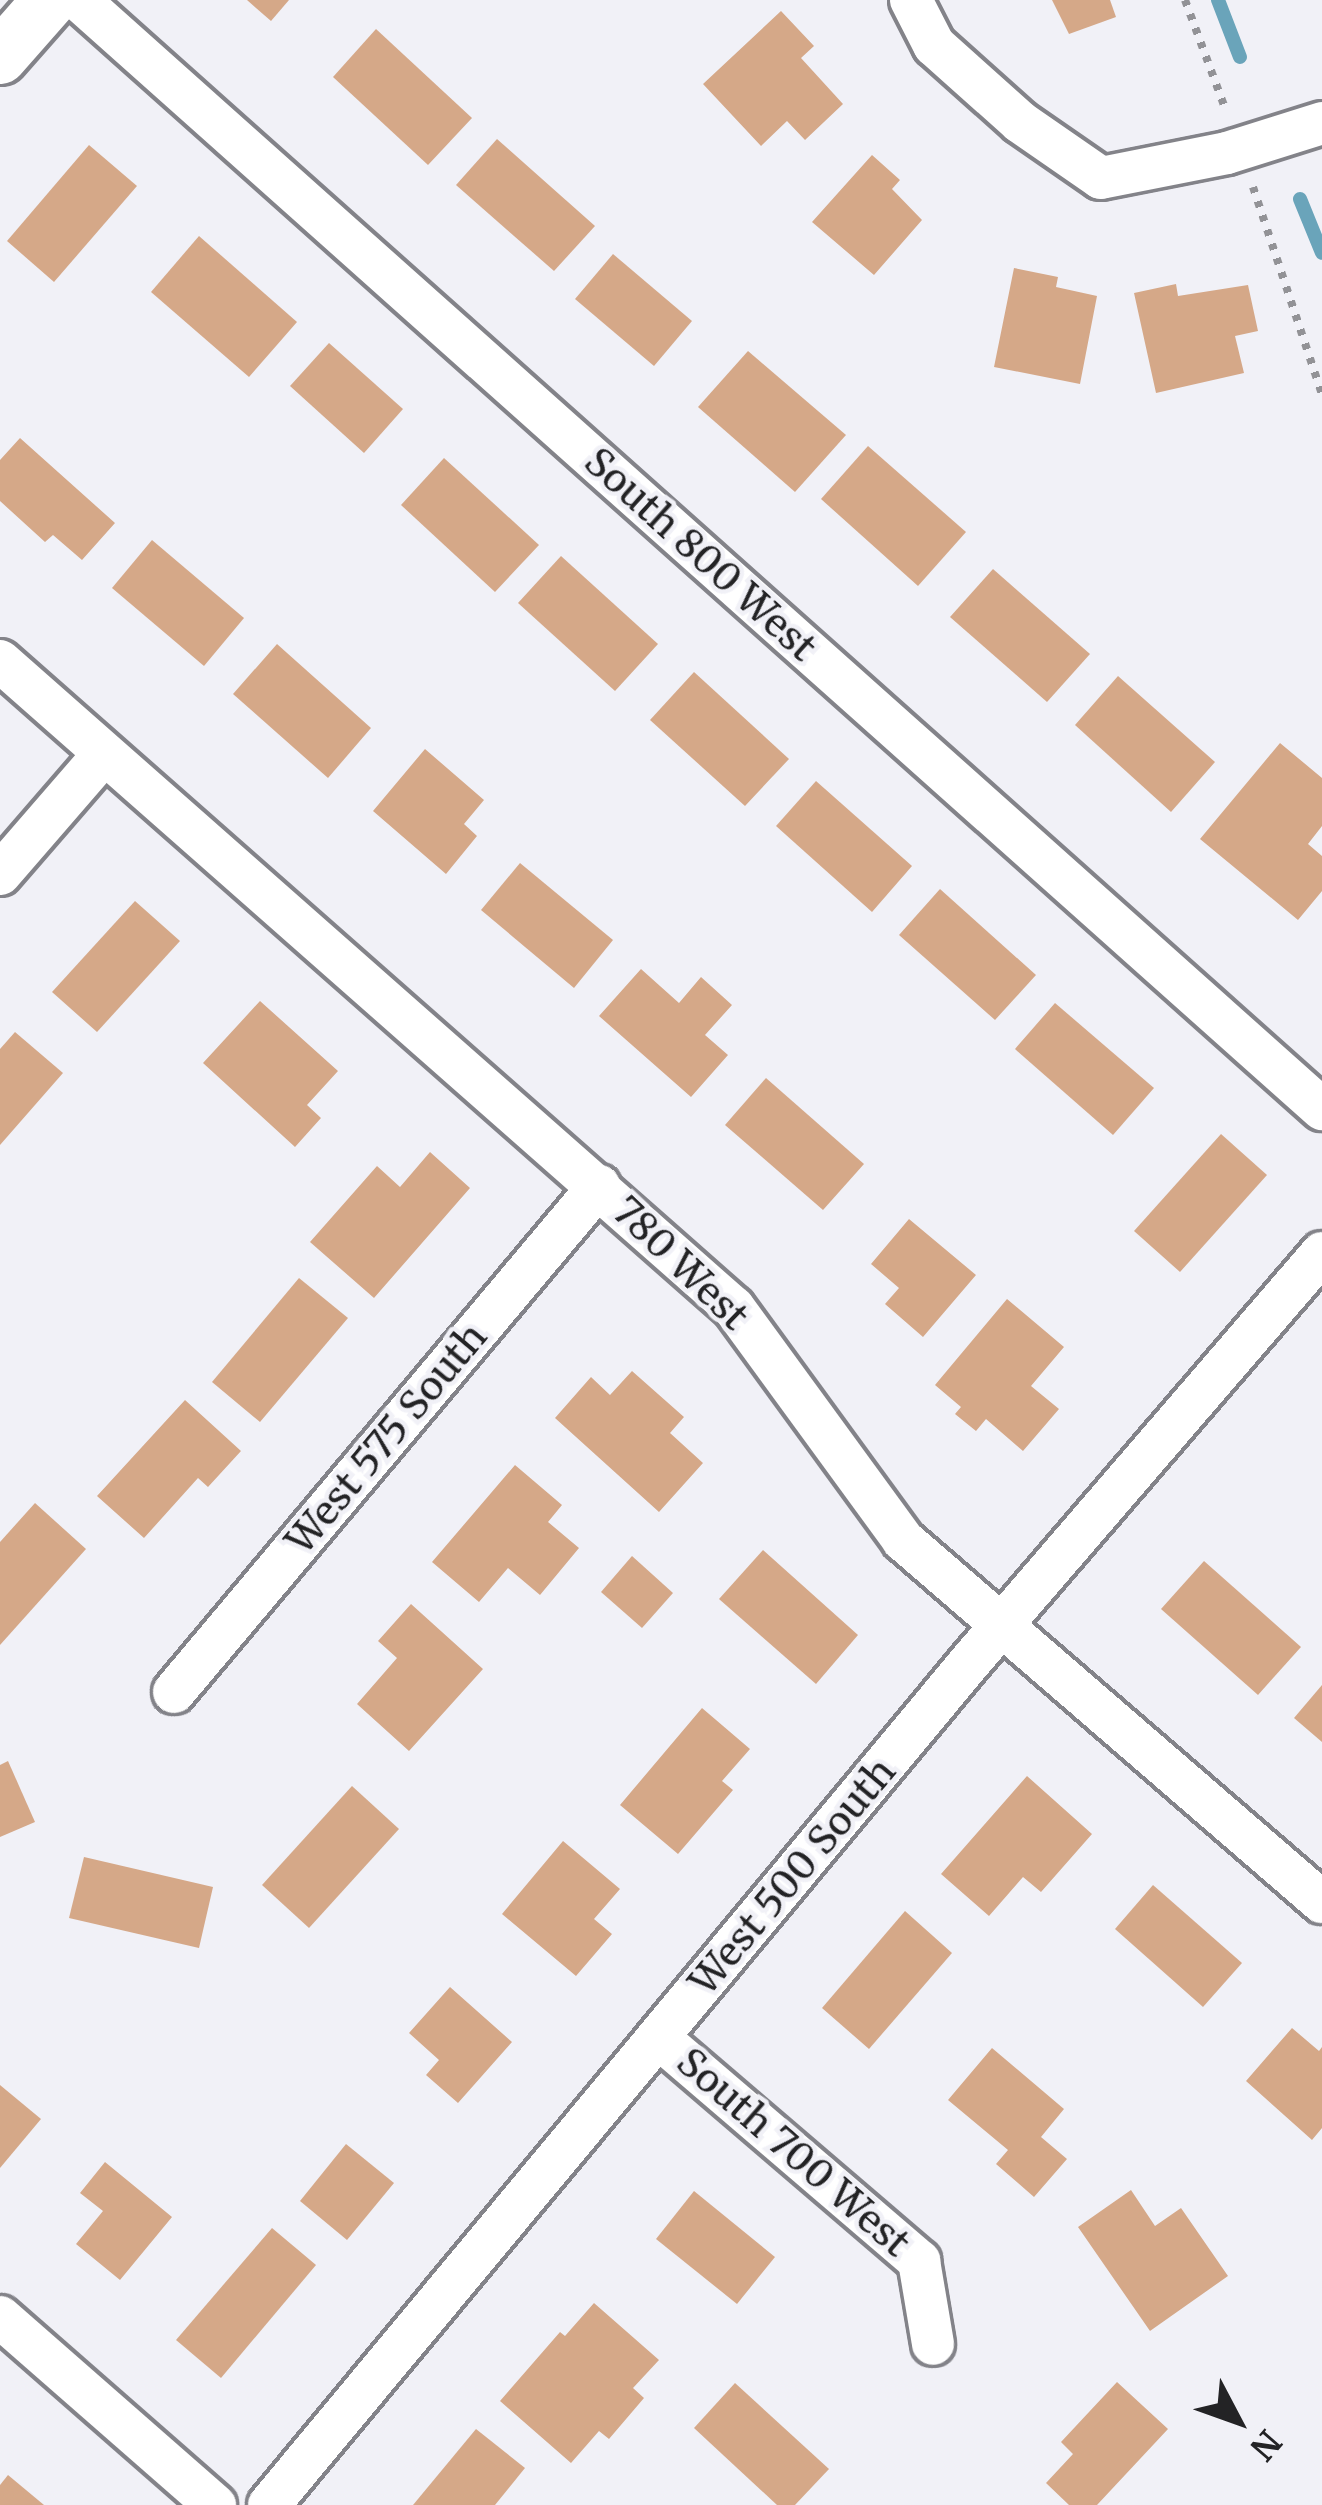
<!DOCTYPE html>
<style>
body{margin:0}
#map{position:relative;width:1322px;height:2505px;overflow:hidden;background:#f1f1f7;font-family:Merriweather,serif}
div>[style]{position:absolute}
.stream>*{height:14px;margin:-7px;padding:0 7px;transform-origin:7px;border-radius:7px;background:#6aa4ba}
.building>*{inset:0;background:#d5a888}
.path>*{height:8px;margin-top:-4px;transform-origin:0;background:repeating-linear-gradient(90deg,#929296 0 6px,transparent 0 15px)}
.roads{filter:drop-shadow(3px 0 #838389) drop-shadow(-3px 0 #838389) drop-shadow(0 3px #838389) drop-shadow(0 -3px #838389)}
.minor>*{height:42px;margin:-21px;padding:0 21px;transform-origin:21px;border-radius:21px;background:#fff}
.tertiary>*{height:54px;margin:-27px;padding:0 27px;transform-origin:27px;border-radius:27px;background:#fff}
span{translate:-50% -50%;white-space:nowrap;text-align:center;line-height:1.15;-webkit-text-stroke:9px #f1f1f7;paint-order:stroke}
.street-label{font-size:39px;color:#232325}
.north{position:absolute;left:1178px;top:2361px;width:120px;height:120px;-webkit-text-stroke:9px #f1f1f7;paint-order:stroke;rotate:131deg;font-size:33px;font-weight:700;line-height:48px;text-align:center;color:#232325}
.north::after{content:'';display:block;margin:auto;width:42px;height:54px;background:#232325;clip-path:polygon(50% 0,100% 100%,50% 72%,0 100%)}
</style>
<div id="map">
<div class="stream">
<i style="left:1218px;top:0;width:61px;rotate:68.9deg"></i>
<i style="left:1300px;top:199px;width:58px;rotate:67.8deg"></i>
</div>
<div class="building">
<i style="clip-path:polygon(247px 0,289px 0,271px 21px)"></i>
<i style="clip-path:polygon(1052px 0,1110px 0,1116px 17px,1069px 34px)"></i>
<i style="clip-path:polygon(781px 11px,814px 46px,801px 58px,843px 104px,805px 140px,787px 121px,761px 146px,703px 84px)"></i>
<i style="clip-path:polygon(376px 29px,472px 118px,428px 165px,333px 77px)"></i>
<i style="clip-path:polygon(497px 139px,595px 226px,554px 271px,456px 185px)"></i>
<i style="clip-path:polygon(89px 145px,137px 186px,54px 282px,7px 241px)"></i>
<i style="clip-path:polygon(872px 155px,900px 180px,892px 189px,922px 220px,874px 275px,812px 222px)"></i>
<i style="clip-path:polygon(199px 236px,297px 322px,249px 377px,151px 292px)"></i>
<i style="clip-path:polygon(613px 254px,692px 321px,654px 366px,575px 299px)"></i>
<i style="clip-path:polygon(1014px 268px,1058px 277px,1056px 287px,1097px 296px,1080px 384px,994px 367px)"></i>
<i style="clip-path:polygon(1176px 284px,1178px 296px,1248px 285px,1258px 331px,1235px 336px,1244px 373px,1156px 393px,1134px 293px)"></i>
<i style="clip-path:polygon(329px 343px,403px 409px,364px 453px,290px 386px)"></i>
<i style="clip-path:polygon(748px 351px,846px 435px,795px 492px,698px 407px)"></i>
<i style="clip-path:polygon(20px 438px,115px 523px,82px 560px,53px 535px,45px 542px,0 501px,0 460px)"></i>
<i style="clip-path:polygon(868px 446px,966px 532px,918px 586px,821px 499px)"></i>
<i style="clip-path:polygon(444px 458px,539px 545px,495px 592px,401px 505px)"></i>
<i style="clip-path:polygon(152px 540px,244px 618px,204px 666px,112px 588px)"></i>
<i style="clip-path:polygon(561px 556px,658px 644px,615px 691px,518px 603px)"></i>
<i style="clip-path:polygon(993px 569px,1090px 654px,1047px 702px,950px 617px)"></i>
<i style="clip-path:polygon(277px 644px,371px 728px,328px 778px,233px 694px)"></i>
<i style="clip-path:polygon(694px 672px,789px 759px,745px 806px,650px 720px)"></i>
<i style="clip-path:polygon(1118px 676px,1215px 762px,1171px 812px,1075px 725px)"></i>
<i style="clip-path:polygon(1280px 743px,1322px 778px,1322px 826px,1308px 844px,1322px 856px,1322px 891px,1298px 920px,1200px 839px)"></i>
<i style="clip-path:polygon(425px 749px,484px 800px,464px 824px,477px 836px,446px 874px,373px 811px)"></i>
<i style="clip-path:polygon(816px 781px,912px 866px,872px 912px,776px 826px)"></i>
<i style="clip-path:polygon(520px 863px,613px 940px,574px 988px,481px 910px)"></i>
<i style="clip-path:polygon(940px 889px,1036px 975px,995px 1020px,899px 935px)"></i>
<i style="clip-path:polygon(135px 901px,180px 941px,97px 1032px,52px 992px)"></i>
<i style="clip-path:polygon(641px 969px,679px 1003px,701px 977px,732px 1005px,705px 1035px,728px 1055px,691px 1097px,599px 1016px)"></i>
<i style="clip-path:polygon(260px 1001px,338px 1071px,307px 1105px,321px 1118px,295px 1147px,203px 1063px)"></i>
<i style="clip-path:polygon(1055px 1003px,1154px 1088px,1113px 1135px,1015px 1049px)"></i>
<i style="clip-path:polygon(15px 1032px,63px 1073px,0 1145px,0 1049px)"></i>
<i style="clip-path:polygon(766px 1078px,864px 1164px,823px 1210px,725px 1125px)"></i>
<i style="clip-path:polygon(1221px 1134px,1267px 1175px,1180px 1272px,1134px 1231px)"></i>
<i style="clip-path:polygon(430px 1152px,470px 1188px,374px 1298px,310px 1242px,377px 1166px,400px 1187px)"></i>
<i style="clip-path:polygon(909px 1219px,976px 1275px,923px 1337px,885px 1304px,899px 1288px,871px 1264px)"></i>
<i style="clip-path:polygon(299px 1278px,348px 1318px,260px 1422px,212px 1382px)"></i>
<i style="clip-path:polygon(1007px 1299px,1064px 1347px,1031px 1386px,1059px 1409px,1023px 1451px,986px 1419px,976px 1431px,955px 1414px,961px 1407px,935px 1385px)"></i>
<i style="clip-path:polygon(632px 1371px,684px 1417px,670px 1433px,703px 1463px,659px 1512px,555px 1418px,591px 1377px,610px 1395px)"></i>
<i style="clip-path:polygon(185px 1400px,241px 1451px,208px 1487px,198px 1478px,144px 1538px,97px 1496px)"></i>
<i style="clip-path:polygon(515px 1465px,562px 1505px,548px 1522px,579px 1548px,540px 1595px,508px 1568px,479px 1602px,432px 1562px)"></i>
<i style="clip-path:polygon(35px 1503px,86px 1549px,0 1645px,0 1542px)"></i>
<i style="clip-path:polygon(763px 1550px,858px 1635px,816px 1684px,719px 1599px)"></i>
<i style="clip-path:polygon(632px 1556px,673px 1593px,642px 1628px,601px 1592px)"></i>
<i style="clip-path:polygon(1204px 1561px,1301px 1647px,1258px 1695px,1161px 1609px)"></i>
<i style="clip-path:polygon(411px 1604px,483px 1669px,409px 1751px,357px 1704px,397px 1658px,378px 1641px)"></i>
<i style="clip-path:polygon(1322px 1685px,1322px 1742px,1294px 1718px)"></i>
<i style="clip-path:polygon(702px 1708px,750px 1749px,722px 1781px,733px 1790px,678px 1854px,620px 1805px)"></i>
<i style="clip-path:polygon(8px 1761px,35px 1822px,0 1837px,0 1765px)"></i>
<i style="clip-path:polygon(1027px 1776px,1092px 1834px,1041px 1892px,1023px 1877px,989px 1916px,941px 1874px)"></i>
<i style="clip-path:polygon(352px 1786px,399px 1829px,309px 1928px,262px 1885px)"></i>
<i style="clip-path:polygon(563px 1841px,620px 1889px,594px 1919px,612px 1934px,576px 1976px,502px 1914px)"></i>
<i style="clip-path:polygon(84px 1857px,213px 1887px,199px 1948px,69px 1918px)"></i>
<i style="clip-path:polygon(1153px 1885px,1242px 1963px,1203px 2007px,1115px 1929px)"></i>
<i style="clip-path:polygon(905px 1911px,952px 1953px,869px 2049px,822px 2008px)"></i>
<i style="clip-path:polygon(450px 1987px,512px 2042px,458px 2103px,426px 2075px,439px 2060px,409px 2033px)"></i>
<i style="clip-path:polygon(1292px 2028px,1319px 2051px,1322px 2047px,1322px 2128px,1312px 2140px,1246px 2081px)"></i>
<i style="clip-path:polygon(992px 2048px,1064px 2109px,1041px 2137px,1067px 2159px,1034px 2197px,996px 2164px,1008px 2150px,948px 2100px)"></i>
<i style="clip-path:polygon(0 2085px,41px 2119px,0 2168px)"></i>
<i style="clip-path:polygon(346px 2144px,394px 2183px,347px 2240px,300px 2201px)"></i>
<i style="clip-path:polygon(105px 2162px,172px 2217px,120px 2280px,76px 2244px,103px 2211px,80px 2193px)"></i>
<i style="clip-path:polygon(1131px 2190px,1155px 2226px,1181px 2208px,1228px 2276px,1150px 2331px,1078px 2227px)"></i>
<i style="clip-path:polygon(694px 2191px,775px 2257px,737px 2304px,656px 2239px)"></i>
<i style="clip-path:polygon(272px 2228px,316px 2265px,221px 2378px,176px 2340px)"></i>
<i style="clip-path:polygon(594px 2303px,659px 2360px,633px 2388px,644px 2398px,609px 2439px,599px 2431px,571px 2463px,500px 2401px,560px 2332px,565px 2336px)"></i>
<i style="clip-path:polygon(1117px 2382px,1168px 2429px,1097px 2505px,1069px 2505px,1046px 2483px,1073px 2454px,1061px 2442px)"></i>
<i style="clip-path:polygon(735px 2383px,829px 2469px,795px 2505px,777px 2505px,694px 2428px)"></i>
<i style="clip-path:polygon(476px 2429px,525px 2468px,495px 2505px,413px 2505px)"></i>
<i style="clip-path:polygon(8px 2475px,44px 2505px,0 2505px,0 2485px)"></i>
</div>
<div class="path">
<i style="left:1185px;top:0;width:118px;rotate:69.7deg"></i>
<i style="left:1253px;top:187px;width:218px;rotate:71.6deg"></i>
</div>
<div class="roads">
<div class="minor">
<i style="left:79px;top:0;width:1666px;rotate:41.74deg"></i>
<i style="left:911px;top:0;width:51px;rotate:62.9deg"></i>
<i style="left:934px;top:45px;width:115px;rotate:41.8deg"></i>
<i style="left:1020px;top:122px;width:98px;rotate:34.7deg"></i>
<i style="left:1101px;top:178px;width:128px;rotate:-11.2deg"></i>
<i style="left:1227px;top:153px;width:100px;rotate:-17.5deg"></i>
<i style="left:0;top:661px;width:978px;rotate:41.4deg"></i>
<i style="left:734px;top:1308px;width:287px;rotate:53.9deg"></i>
<i style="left:903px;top:1540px;width:554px;rotate:40.83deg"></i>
<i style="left:0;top:874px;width:159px;rotate:-49.1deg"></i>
<i style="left:174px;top:1692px;width:661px;rotate:-49.97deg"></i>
<i style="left:659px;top:2038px;width:343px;rotate:40.6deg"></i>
<i style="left:919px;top:2261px;width:84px;rotate:80.4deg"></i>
<i style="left:0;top:2317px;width:286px;rotate:41.2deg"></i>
<i style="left:269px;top:2505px;width:1095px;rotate:-50.26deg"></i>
<i style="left:969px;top:1663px;width:541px;rotate:-49.27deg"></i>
</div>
<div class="tertiary">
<i style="left:0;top:57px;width:76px;rotate:-48.7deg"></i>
</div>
</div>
<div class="street-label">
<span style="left:700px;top:555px;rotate:42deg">South 800 West</span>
<span style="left:680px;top:1264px;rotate:44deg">780 West</span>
<span style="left:387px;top:1439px;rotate:-50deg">West 575 South</span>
<span style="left:793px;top:1877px;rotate:-50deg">West 500 South</span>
<span style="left:793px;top:2153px;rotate:41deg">South 700 West</span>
</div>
<div class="north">N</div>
</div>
